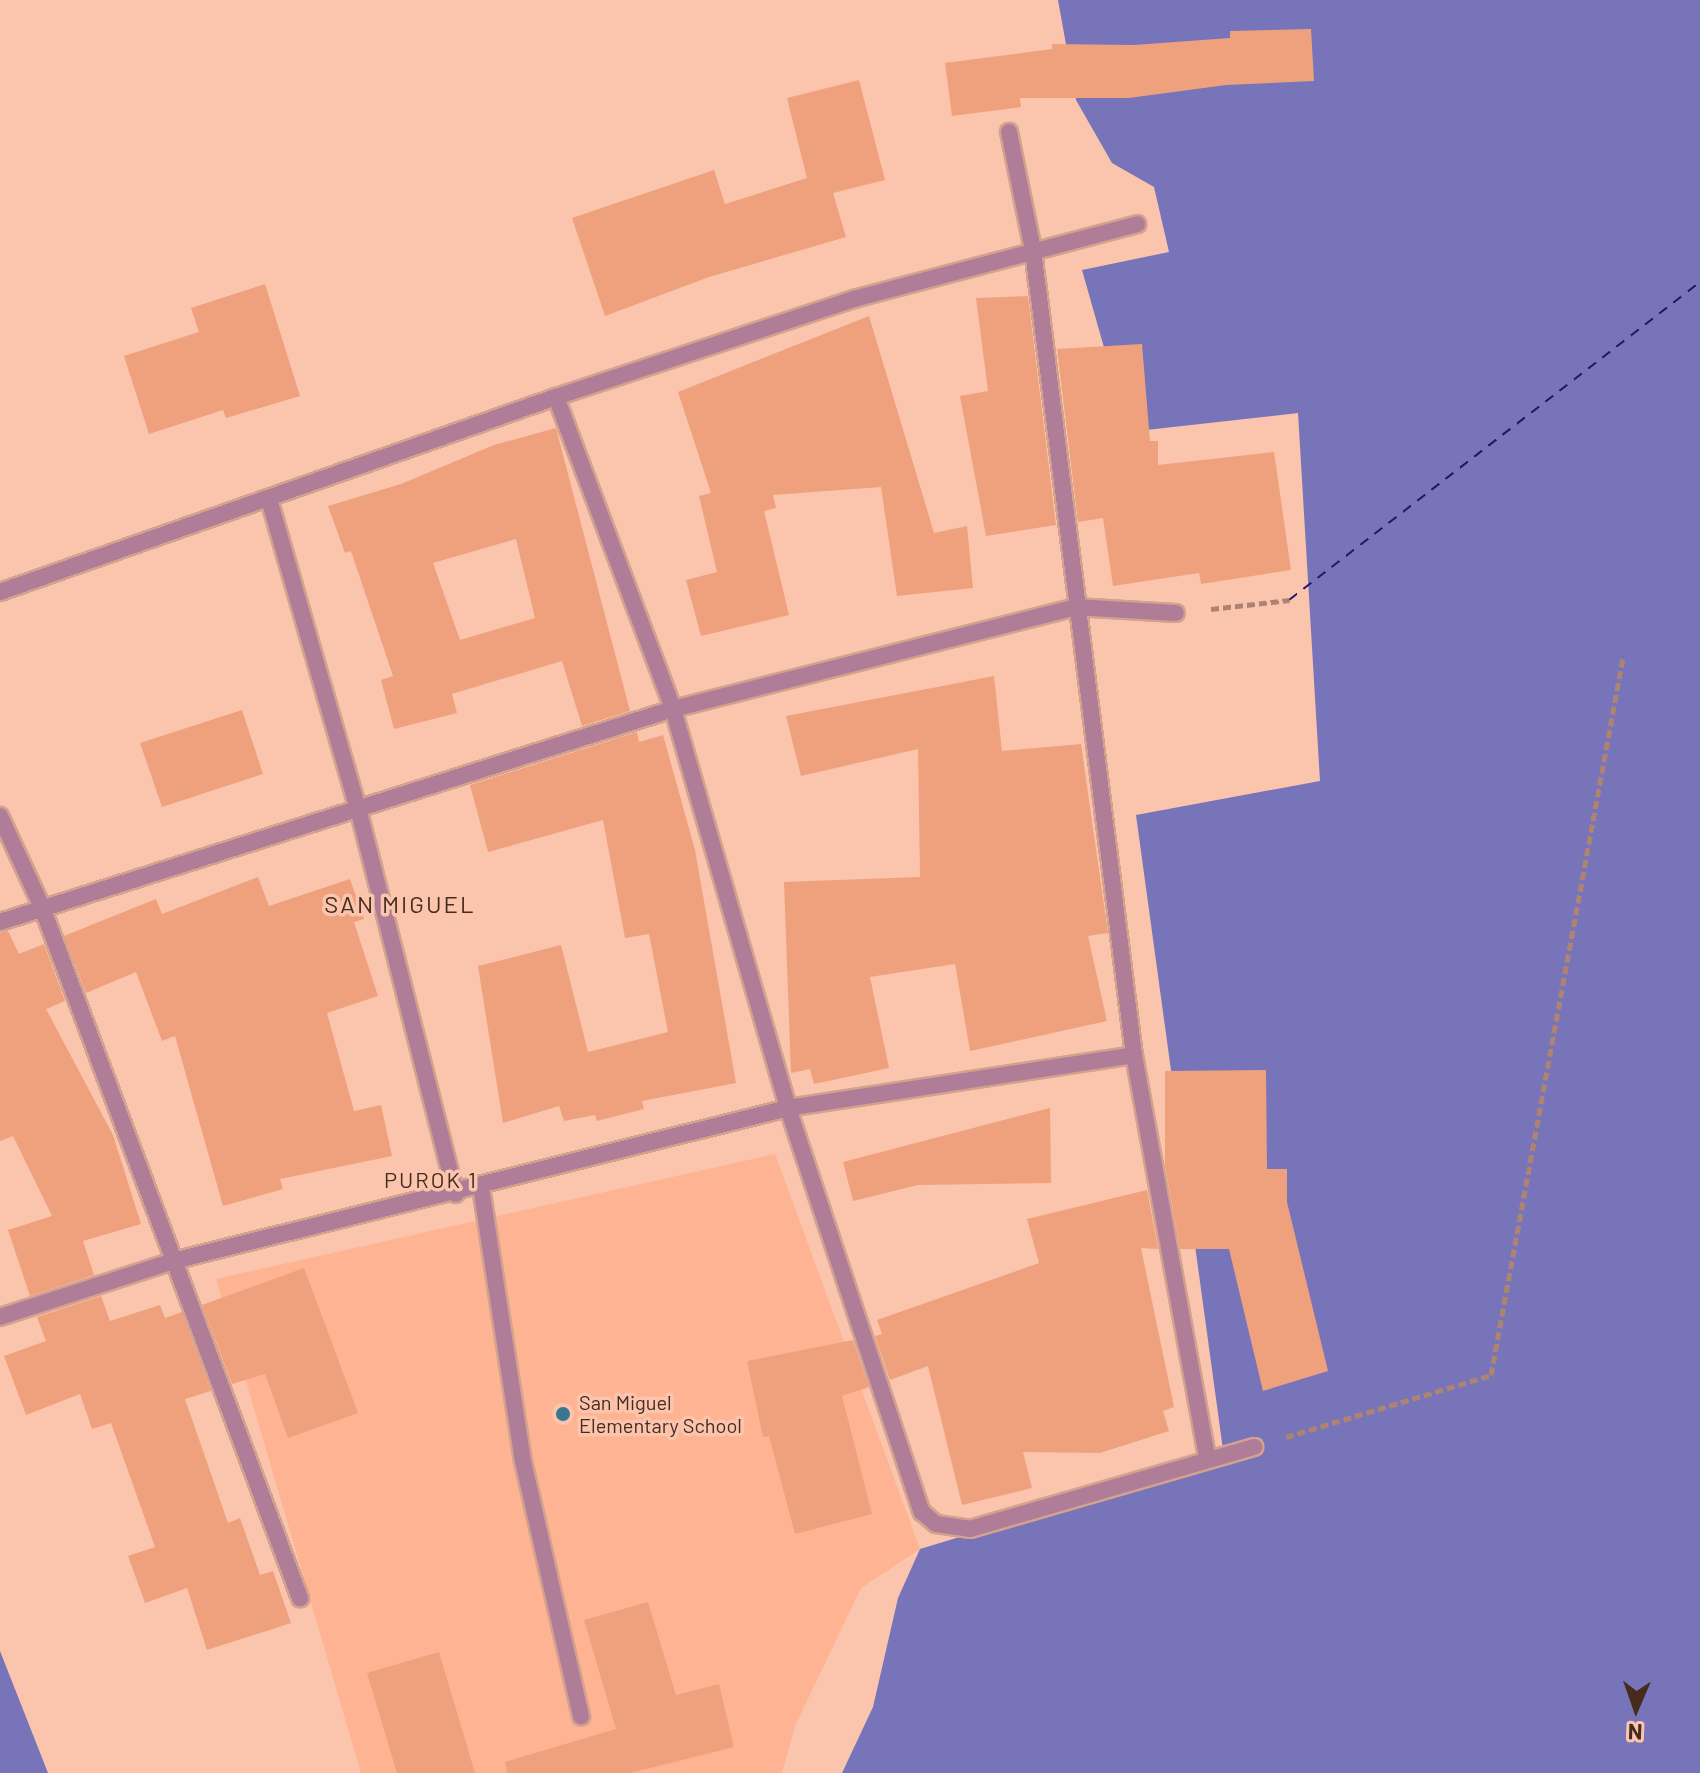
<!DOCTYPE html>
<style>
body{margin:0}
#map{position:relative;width:1700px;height:1773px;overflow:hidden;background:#fbc4ad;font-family:Barlow,sans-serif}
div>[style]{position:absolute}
.built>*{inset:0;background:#feb392}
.water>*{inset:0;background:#7774b9}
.ferry>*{height:2px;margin-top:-1px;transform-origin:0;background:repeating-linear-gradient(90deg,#271367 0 10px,transparent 0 18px)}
.building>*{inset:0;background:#efa17e}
.path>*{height:5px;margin-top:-2.5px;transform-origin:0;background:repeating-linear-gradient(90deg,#af8371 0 8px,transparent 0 12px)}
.roads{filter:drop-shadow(2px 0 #d3a28e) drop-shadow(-2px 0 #d3a28e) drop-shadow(0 2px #d3a28e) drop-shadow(0 -2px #d3a28e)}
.service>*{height:16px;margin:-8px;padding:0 8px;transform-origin:8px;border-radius:8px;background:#b07d99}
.minor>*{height:16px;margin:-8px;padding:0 8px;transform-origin:8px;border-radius:8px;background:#b07d99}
.dots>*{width:22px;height:22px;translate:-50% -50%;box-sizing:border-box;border:4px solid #fbc4ad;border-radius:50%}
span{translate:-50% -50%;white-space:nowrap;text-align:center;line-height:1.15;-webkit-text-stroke:7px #fbc4ad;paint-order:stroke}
.poi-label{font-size:20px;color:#462b1f}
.left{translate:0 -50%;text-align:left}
.neighbourhood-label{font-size:22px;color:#462b1f;letter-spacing:2px}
.quarter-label{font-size:24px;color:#462b1f;letter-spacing:2px}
.north{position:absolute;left:1596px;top:1669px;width:80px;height:80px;-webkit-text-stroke:6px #fbc4ad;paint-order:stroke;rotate:182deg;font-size:22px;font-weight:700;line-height:32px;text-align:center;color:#462b1f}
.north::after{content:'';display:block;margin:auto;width:28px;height:36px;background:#462b1f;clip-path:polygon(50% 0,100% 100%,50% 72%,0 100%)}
</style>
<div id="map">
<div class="built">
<i style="clip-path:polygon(775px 1154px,920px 1549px,861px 1588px,795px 1726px,782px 1773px,361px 1773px,216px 1279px)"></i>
</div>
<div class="water">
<i style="clip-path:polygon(1058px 0,1700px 0,1700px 1773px,842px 1773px,873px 1707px,898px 1598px,920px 1549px,1224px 1457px,1136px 815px,1320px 781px,1298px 413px,1128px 432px,1082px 270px,1169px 252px,1154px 187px,1112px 163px,1076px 100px)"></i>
<i style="clip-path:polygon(0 1651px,48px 1773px,0 1773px)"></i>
</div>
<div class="ferry">
<i style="left:1289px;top:600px;width:520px;rotate:-37.73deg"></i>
</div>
<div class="building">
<i style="clip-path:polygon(1311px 29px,1314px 81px,1226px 85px,1129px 98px,1020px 98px,1021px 107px,952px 116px,945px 63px,1052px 49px,1052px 44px,1134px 45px,1230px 38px,1230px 31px)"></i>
<i style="clip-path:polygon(859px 80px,885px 180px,833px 193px,846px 237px,709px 277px,605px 316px,572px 218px,714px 170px,725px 204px,807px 178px,787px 98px)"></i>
<i style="clip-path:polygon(265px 284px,300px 396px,226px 418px,223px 410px,149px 434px,124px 356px,199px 332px,191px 308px)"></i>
<i style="clip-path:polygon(1028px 296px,1056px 525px,986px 536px,960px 396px,988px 391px,976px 298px)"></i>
<i style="clip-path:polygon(869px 316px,934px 533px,967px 526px,973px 588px,897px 596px,881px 487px,773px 495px,776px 508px,764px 511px,789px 615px,701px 636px,686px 580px,717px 572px,699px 496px,711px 493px,678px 392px)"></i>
<i style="clip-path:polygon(1142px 344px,1150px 441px,1158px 441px,1158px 465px,1274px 452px,1291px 570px,1201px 584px,1199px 573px,1113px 586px,1103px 518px,1078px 522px,1057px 349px)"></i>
<i style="clip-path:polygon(evenodd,556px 428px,630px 711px,582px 726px,562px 661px,452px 694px,457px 713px,394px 729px,381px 680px,393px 676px,351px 551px,345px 553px,328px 506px,401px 484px,494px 445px,556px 428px,516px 539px,535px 618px,460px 640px,433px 563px,516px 539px)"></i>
<i style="clip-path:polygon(994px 676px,1002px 751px,1081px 744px,1108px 933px,1088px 936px,1107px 1021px,970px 1051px,955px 964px,870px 977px,889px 1068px,814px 1084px,810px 1069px,791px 1073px,784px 882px,920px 877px,918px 749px,801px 776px,786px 716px)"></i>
<i style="clip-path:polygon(242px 710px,263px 774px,162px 807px,140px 743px)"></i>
<i style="clip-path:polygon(637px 732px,639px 742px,663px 735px,695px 850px,736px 1083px,642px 1101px,644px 1109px,597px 1121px,595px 1115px,564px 1121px,559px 1106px,503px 1123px,478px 966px,561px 945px,588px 1052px,668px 1032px,649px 934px,625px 938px,603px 820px,488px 852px,470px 785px)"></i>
<i style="clip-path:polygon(258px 877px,269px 906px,350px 879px,364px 919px,354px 922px,378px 996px,327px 1013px,354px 1111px,381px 1105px,392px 1156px,280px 1179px,283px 1189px,223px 1206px,175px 1036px,162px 1041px,136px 972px,86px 993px,64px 936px,156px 899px,162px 914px)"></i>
<i style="clip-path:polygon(8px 931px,19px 954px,44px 944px,65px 1001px,46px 1009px,113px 1135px,141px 1224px,83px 1241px,94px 1275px,30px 1296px,8px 1230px,52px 1216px,13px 1136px,0 1141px,0 933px)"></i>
<i style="clip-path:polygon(1266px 1070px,1267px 1169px,1287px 1169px,1287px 1202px,1328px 1371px,1263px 1391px,1229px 1249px,1180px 1249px,1165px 1165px,1165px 1071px)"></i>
<i style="clip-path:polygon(1050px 1108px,1051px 1183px,918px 1185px,853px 1201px,843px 1162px)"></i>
<i style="clip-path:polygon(1147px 1190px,1158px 1249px,1141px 1248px,1174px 1407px,1163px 1411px,1169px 1431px,1100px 1453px,1023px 1452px,1032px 1488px,962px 1505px,928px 1366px,890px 1380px,875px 1336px,882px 1334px,877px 1320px,1039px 1263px,1027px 1219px)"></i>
<i style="clip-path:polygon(304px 1268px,358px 1413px,288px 1438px,265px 1374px,232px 1384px,202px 1305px)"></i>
<i style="clip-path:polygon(101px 1296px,110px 1321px,160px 1305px,165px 1318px,182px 1312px,211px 1391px,185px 1399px,228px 1523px,240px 1518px,260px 1575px,273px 1571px,291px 1623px,207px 1650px,187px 1588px,145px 1603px,128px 1556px,155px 1547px,111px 1423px,92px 1429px,80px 1394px,26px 1415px,4px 1356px,46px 1341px,37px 1317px)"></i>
<i style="clip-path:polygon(853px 1340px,869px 1387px,842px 1396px,872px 1514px,795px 1534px,769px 1436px,763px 1437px,747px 1361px)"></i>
<i style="clip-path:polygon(648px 1602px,676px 1695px,719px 1684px,734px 1747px,630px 1773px,507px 1773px,505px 1762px,616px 1729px,584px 1620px)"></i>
<i style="clip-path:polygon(439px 1652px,475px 1773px,397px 1773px,367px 1673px)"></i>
</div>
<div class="path">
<i style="left:1211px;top:609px;width:79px;rotate:-6.6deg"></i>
<i style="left:1286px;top:1437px;width:214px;rotate:-16.8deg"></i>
<i style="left:1491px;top:1375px;width:729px;rotate:-79.57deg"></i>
</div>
<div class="roads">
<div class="service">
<i style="left:481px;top:1187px;width:277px;rotate:81.3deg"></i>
<i style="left:523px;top:1461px;width:262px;rotate:77.2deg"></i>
</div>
<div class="minor">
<i style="left:1009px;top:132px;width:120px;rotate:78.5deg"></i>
<i style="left:1033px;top:250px;width:811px;rotate:82.85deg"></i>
<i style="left:1134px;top:1055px;width:410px;rotate:79.7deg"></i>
<i style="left:556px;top:397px;width:333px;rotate:69.4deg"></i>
<i style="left:673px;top:709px;width:415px;rotate:73.9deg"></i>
<i style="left:788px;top:1108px;width:426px;rotate:71.7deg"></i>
<i style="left:922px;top:1512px;width:18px;rotate:41deg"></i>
<i style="left:936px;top:1524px;width:34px;rotate:8deg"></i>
<i style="left:970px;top:1529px;width:296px;rotate:-16.1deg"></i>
<i style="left:269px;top:499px;width:326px;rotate:74deg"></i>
<i style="left:359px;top:812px;width:394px;rotate:75.8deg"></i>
<i style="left:0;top:592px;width:589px;rotate:-19.33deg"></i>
<i style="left:556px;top:397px;width:314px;rotate:-18.2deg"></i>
<i style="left:854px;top:299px;width:293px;rotate:-14.8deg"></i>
<i style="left:0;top:816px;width:100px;rotate:65.2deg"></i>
<i style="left:42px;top:907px;width:738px;rotate:69.53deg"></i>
<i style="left:0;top:922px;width:706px;rotate:-17.56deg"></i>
<i style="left:673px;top:709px;width:415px;rotate:-14.2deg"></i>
<i style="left:1075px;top:607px;width:101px;rotate:3.4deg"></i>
<i style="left:0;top:1317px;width:182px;rotate:-17.9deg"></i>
<i style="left:173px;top:1261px;width:634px;rotate:-13.97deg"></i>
<i style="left:788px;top:1108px;width:350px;rotate:-8.7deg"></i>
</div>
</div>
<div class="dots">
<i style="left:563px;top:1414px;background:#3a778e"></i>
</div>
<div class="poi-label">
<span class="left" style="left:579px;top:1414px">San Miguel<br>Elementary School</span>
</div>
<div class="neighbourhood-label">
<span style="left:431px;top:1180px">PUROK 1</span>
</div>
<div class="quarter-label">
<span style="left:400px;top:904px">SAN MIGUEL</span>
</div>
<div class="north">N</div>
</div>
